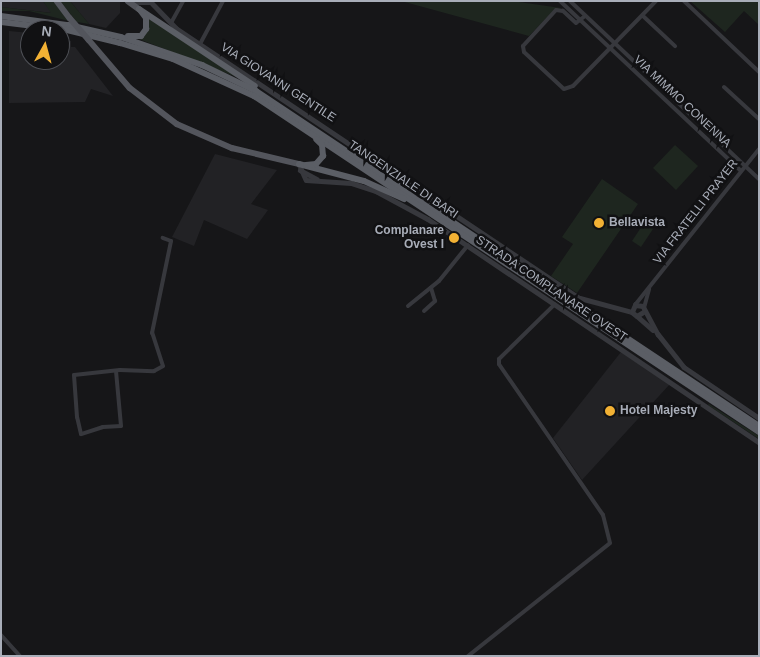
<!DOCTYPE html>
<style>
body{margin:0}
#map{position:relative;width:760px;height:657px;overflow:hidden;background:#161618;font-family:Arial,sans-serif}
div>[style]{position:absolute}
.built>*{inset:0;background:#222225}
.green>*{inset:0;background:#1e261f}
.minor>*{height:4px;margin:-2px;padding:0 2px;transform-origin:2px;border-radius:2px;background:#37383d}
.tertiary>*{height:4.5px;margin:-2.25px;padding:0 2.25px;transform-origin:2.25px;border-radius:2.25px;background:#37383d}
.primary>*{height:5.5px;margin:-2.75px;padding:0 2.75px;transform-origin:2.75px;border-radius:2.75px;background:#53555c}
.trunk>*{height:6px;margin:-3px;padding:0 3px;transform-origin:3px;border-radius:3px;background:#5b5e65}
.primary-bridge>*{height:5.5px;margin:-2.75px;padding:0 2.75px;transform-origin:2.75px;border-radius:2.75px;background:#53555c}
.dots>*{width:14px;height:14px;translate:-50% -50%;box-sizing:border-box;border:2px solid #111113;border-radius:50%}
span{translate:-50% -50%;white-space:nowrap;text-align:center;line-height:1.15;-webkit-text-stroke:5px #111113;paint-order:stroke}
.street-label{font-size:12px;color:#a8adb8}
.poi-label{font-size:12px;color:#a8adb8;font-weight:700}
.left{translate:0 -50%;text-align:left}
.right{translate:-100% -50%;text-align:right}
.frame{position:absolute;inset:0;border:2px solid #a8adb8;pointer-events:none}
.north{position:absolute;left:20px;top:20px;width:50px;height:50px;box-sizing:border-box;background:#111113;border:1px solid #4d4f55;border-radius:50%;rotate:7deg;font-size:14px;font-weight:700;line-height:20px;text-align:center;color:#a8adb8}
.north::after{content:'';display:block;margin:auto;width:18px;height:22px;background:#f2b134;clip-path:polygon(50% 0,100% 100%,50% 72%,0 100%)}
</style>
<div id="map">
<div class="built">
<i style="clip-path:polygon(1px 1px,43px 1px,52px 13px,1px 7px)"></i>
<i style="clip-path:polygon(70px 1px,120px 1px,120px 13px,106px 28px,89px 24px)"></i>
<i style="clip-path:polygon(9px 31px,30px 33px,30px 60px,60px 60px,60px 37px,71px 41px,71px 47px,75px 47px,113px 96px,91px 89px,85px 102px,9px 103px)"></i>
<i style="clip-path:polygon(215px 154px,277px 170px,251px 204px,268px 210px,247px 239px,204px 220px,194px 246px,172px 237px)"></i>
<i style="clip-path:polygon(621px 352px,670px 384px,582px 480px,553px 438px)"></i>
</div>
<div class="green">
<i style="clip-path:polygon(43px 1px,53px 1px,69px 21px,29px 11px,1px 11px,1px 7px,51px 13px)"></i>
<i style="clip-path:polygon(60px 1px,70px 1px,89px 24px,77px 22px)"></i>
<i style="clip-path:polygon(401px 1px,512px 1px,561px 8px,554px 10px,529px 36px)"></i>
<i style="clip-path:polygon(690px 1px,759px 1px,759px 25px,744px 11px,725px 32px)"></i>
<i style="clip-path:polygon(148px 18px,239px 78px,139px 39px)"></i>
<i style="clip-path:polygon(675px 145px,698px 166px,676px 190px,653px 168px)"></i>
<i style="clip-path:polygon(602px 179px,638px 204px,577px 293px,551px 276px,573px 244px,562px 237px)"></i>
<i style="clip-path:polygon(644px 223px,653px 229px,641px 247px,632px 241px)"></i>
<i style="clip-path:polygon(709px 404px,759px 436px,759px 439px,708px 405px)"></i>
</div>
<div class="minor">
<i style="left:560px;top:1px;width:248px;rotate:43.2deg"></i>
<i style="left:570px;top:1px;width:260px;rotate:43.3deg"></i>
<i style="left:684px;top:1px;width:103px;rotate:43.4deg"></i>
<i style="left:585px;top:16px;width:11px;rotate:142deg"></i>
<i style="left:576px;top:23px;width:18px;rotate:-137deg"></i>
<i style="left:563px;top:11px;width:7px;rotate:-172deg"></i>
<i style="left:556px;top:10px;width:49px;rotate:132.5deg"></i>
<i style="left:523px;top:46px;width:6px;rotate:81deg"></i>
<i style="left:524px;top:52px;width:54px;rotate:42.8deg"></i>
<i style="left:564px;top:89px;width:9px;rotate:-18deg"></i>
<i style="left:573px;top:86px;width:119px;rotate:-45.7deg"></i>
<i style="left:643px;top:16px;width:44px;rotate:43.2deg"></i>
<i style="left:171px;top:23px;width:25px;rotate:-61deg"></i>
<i style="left:200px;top:44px;width:49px;rotate:-61.9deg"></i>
<i style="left:724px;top:87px;width:47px;rotate:42.4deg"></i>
<i style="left:635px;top:305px;width:199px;rotate:-51.5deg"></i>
<i style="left:408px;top:306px;width:40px;rotate:-39deg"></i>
<i style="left:439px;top:281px;width:46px;rotate:-51.1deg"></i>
<i style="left:644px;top:308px;width:20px;rotate:-75deg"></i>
<i style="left:424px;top:311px;width:15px;rotate:-42deg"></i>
<i style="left:435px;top:301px;width:14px;rotate:-107deg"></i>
<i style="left:116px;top:371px;width:55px;rotate:84.8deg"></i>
<i style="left:121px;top:426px;width:18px;rotate:177deg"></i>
<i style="left:103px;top:427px;width:23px;rotate:162deg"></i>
<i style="left:81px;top:434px;width:17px;rotate:-103deg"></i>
<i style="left:77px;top:417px;width:42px;rotate:-94.1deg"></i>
<i style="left:74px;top:375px;width:46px;rotate:-6.2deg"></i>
<i style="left:120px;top:370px;width:34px;rotate:2deg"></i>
<i style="left:154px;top:371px;width:10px;rotate:-29deg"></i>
<i style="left:163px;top:366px;width:35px;rotate:-108deg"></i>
<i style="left:152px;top:333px;width:94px;rotate:-78.3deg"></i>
<i style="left:171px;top:241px;width:9px;rotate:-159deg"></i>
<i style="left:1px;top:635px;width:28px;rotate:48deg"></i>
<i style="left:468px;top:656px;width:181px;rotate:-38.5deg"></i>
<i style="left:610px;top:543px;width:29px;rotate:-104deg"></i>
<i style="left:603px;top:515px;width:183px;rotate:-124.6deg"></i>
<i style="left:499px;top:364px;width:5px;rotate:-90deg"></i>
<i style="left:499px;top:359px;width:78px;rotate:-44.5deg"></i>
</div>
<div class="tertiary">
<i style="left:130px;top:3px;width:22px"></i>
<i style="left:152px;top:3px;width:35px;rotate:46deg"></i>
<i style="left:176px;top:28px;width:486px;rotate:33.8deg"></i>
<i style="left:580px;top:298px;width:54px;rotate:15.1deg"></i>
<i style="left:632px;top:312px;width:6px;rotate:39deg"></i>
<i style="left:637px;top:316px;width:9px;rotate:-32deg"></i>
<i style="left:299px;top:164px;width:17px;rotate:66deg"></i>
<i style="left:306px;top:180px;width:45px;rotate:3.8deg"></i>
<i style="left:351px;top:183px;width:26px;rotate:18deg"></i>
<i style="left:376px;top:191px;width:59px;rotate:28.3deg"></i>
<i style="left:428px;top:219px;width:399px;rotate:34deg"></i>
<i style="left:300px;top:170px;width:19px;rotate:28deg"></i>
<i style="left:632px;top:312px;width:8px;rotate:-67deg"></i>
<i style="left:635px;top:305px;width:8px;rotate:7deg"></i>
<i style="left:643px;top:306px;width:32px;rotate:62deg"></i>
<i style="left:658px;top:334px;width:42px;rotate:51.8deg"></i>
<i style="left:684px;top:367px;width:91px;rotate:34.2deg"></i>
<i style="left:637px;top:316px;width:21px;rotate:41deg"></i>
</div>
<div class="primary">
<i style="left:57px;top:1px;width:21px;rotate:53deg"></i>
<i style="left:128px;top:1px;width:14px;rotate:36deg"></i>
<i style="left:89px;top:40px;width:63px;rotate:49.5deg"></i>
<i style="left:130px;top:88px;width:59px;rotate:37.5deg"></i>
<i style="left:177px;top:124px;width:60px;rotate:23.6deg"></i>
<i style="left:232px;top:148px;width:69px;rotate:13.4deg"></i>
</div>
<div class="trunk">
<i style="left:139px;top:9px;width:139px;rotate:33.6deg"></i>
<i style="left:1px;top:16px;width:68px;rotate:7.7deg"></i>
<i style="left:68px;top:25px;width:54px;rotate:12.8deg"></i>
<i style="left:121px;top:37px;width:86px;rotate:19.1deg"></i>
<i style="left:202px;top:65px;width:60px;rotate:25.7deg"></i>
<i style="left:256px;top:91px;width:604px;rotate:33.66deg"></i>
<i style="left:1px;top:22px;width:66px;rotate:6.9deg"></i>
<i style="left:67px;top:30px;width:55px;rotate:13.8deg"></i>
<i style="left:120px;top:43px;width:55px;rotate:16.8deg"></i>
<i style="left:173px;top:59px;width:89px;rotate:24.6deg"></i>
<i style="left:254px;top:96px;width:607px;rotate:33.64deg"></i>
<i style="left:128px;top:36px;width:13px"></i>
<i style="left:141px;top:36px;width:9px;rotate:-54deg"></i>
<i style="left:146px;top:29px;width:11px;rotate:-90deg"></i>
<i style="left:146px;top:18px;width:10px;rotate:-127deg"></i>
<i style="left:299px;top:164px;width:67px;rotate:14.7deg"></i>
<i style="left:364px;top:181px;width:44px;rotate:24.2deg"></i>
<i style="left:306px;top:165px;width:10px;rotate:-6deg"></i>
<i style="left:316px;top:164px;width:11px;rotate:-49deg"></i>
<i style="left:323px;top:156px;width:11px;rotate:-95deg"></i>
<i style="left:322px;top:145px;width:8px;rotate:-135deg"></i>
</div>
<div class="primary-bridge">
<i style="left:70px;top:18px;width:29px;rotate:49deg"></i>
</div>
<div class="dots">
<i style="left:599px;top:223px;background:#f2b134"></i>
<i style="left:454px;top:238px;background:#f2b134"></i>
<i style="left:610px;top:411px;background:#f2b134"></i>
</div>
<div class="street-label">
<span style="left:278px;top:83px;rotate:33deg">VIA GIOVANNI GENTILE</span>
<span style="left:682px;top:102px;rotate:43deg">VIA MIMMO CONENNA</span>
<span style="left:403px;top:180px;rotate:34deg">TANGENZIALE DI BARI</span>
<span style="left:696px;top:212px;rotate:-52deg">VIA FRATELLI PRAYER</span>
<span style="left:551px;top:289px;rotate:34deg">STRADA COMPLANARE OVEST</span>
</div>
<div class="poi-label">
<span class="left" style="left:609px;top:223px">Bellavista</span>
<span class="right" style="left:444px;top:238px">Complanare<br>Ovest I</span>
<span class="left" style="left:620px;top:411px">Hotel Majesty</span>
</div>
<div class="frame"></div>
<div class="north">N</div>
</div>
